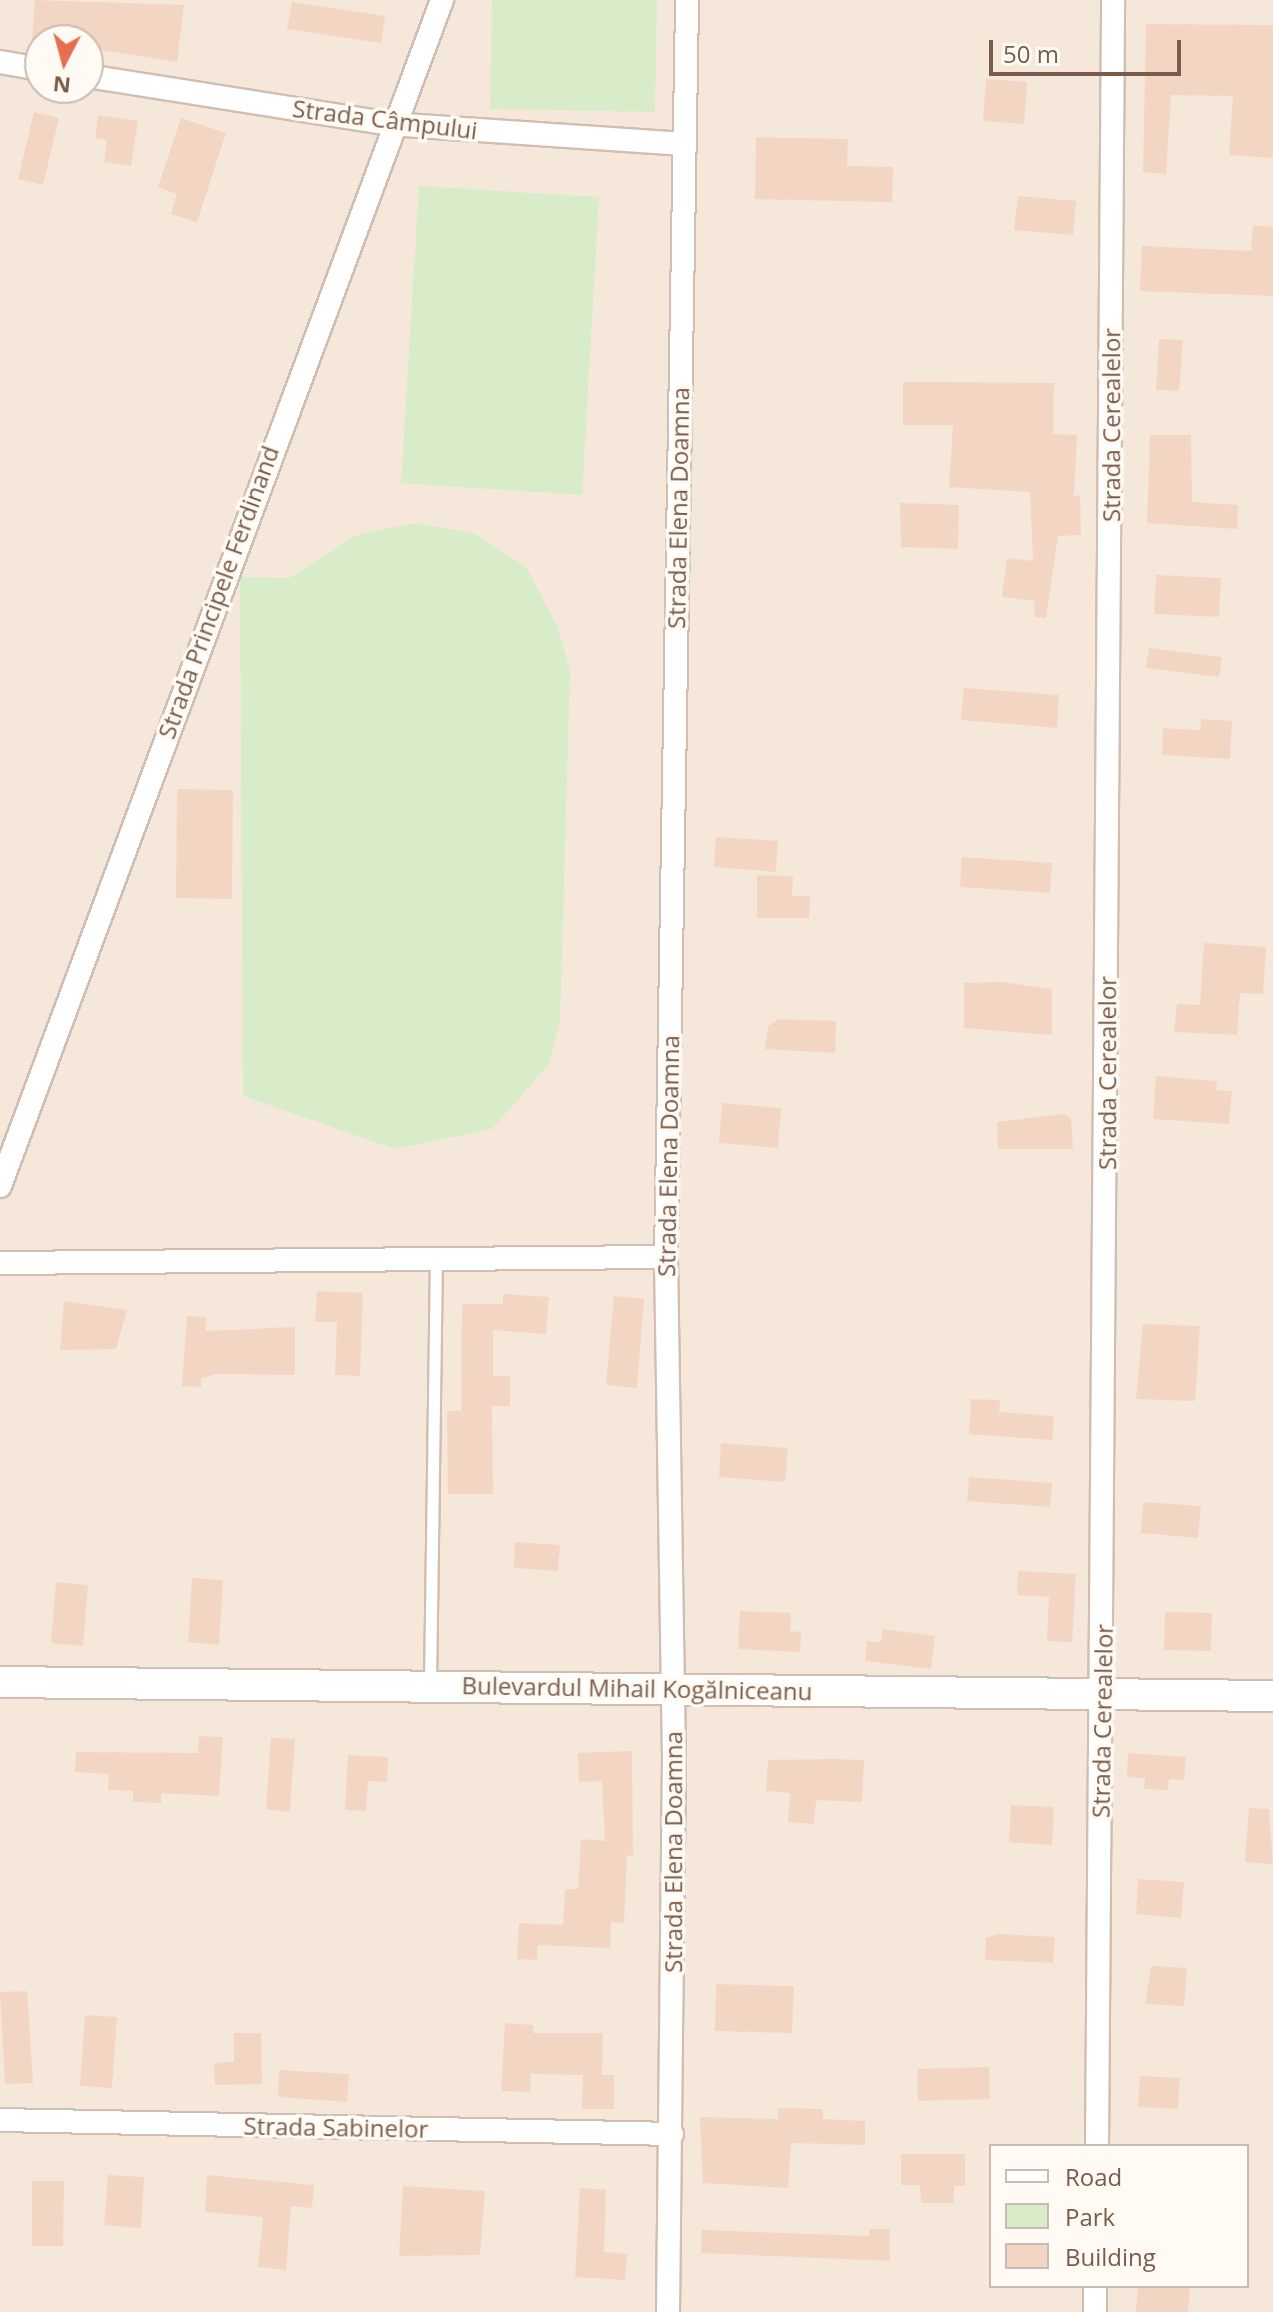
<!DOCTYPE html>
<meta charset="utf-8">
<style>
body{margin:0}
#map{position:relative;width:1273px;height:2312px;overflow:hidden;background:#fdf6ec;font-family:"Open Sans",sans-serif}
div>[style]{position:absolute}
.residential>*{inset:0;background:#f5e8da}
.green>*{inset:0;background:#d8ecc9}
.building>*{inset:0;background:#f3d5c3}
.roads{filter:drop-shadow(2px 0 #d1beb0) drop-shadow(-2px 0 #d1beb0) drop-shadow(0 2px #d1beb0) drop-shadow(0 -2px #d1beb0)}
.service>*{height:11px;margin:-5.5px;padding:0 5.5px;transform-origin:5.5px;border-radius:5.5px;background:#fff}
.minor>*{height:22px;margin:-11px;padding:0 11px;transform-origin:11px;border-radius:11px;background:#fff}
.secondary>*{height:30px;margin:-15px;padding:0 15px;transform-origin:15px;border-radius:15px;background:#fff}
span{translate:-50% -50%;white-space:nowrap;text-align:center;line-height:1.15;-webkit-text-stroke:7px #fffaf3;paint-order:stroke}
.street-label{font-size:24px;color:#7a5c4d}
.legend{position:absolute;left:989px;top:2144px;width:260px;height:144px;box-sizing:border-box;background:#fffaf3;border:2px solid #cabbb1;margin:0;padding:10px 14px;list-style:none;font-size:24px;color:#7a5c4d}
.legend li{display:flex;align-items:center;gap:16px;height:40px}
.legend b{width:40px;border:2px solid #cabbb1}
.north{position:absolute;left:24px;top:24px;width:80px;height:80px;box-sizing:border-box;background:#fffaf3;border:2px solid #cabbb1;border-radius:50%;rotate:186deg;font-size:22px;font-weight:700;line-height:32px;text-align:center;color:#7a5c4d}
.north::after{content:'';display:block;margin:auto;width:28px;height:36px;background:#e76f51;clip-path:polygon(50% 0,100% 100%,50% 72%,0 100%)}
.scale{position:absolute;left:989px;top:40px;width:192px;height:36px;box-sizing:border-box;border:4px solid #7a5c4d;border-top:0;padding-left:10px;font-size:24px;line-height:28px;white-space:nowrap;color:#7a5c4d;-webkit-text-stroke:6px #fffaf3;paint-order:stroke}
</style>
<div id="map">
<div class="residential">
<i style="clip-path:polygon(evenodd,0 0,1273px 0,1273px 2312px,0 2312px,0 0,40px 40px,88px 40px,88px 88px,40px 88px,40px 40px,0 0,991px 2146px,1247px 2146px,1247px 2286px,991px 2286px,991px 2146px)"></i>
</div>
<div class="green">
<i style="clip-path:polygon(492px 0,657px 0,655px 112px,490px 109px)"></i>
<i style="clip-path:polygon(419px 186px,599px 197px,582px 495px,401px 483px)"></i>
<i style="clip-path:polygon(417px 523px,475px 534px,527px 568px,558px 628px,570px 671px,560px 1022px,548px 1065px,492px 1129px,395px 1149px,243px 1096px,240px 577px,289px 578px,359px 534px)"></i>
</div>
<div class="building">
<i style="clip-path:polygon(35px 0,184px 5px,177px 62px,88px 48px,88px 40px,32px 40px)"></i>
<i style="clip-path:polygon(292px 2px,385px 16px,381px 43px,287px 29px)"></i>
<i style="clip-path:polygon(1146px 24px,1273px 25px,1273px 158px,1229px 155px,1233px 96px,1171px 95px,1166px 174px,1143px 172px)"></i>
<i style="clip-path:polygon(986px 79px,1027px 82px,1024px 124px,983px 121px)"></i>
<i style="clip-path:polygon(34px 112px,59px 118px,43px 185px,18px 179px)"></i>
<i style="clip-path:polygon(98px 115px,138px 121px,131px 166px,104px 162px,107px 140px,95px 138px)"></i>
<i style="clip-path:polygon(181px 118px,226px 133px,197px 222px,171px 214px,177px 194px,158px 187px)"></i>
<i style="clip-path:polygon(756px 137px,848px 139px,847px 166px,893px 167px,892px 202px,755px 199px)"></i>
<i style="clip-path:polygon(1018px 196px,1076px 201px,1073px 235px,1014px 230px)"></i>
<i style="clip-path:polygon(1253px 225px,1273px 227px,1273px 296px,1140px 291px,1142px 246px,1251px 251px)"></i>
<i style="clip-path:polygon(1159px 339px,1183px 340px,1179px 391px,1156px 390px)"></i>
<i style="clip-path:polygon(903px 382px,1054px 383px,1053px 434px,1077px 435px,1074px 496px,1080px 495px,1081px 535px,1058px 536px,1046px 618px,1035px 617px,1034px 601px,1002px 597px,1007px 558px,1033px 561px,1030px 492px,949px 487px,953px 425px,903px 425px)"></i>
<i style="clip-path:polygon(1150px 435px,1191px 435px,1192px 502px,1238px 505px,1237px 529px,1147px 523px)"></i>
<i style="clip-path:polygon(900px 503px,959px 505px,958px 549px,901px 547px)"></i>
<i style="clip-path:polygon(1156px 575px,1221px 578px,1219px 617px,1154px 614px)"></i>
<i style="clip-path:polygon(1149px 648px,1222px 657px,1219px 677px,1146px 668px)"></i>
<i style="clip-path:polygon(964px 688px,1059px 695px,1057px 728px,961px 720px)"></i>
<i style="clip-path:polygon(1201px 719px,1232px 721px,1230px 759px,1162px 755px,1163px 728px,1200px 730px)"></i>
<i style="clip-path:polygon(177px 789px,233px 790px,232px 899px,176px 898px)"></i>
<i style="clip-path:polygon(716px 837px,778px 841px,776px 872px,714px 867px)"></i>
<i style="clip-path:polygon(962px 857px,1052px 863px,1050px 893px,960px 887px)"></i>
<i style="clip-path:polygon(757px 875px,793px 876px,792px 896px,810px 896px,809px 918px,757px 918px)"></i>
<i style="clip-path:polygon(1204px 943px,1266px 947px,1263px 994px,1240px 993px,1237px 1035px,1174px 1032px,1177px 1004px,1200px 1005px)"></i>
<i style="clip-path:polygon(1001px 982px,1052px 989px,1052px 1035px,964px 1028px,964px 983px)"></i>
<i style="clip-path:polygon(779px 1019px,836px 1021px,835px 1053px,765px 1049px,768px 1026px)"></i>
<i style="clip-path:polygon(1156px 1076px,1217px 1081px,1216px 1090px,1232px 1091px,1229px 1124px,1153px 1119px)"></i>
<i style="clip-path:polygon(722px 1103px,781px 1108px,778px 1148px,719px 1143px)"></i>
<i style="clip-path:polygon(1062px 1114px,1071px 1118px,1073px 1149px,998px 1149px,997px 1122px)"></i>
<i style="clip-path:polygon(317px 1291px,363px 1293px,360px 1376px,335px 1375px,337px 1322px,315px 1322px)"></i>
<i style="clip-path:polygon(503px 1294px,549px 1297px,546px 1334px,493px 1330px,493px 1376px,510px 1376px,510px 1406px,492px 1406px,493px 1494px,448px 1494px,447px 1411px,461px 1411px,462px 1304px,503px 1304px)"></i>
<i style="clip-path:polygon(614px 1296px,644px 1299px,637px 1388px,606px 1385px)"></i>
<i style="clip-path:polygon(64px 1301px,127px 1310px,116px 1349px,60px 1350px)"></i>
<i style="clip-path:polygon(187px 1316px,206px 1317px,205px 1331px,295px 1327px,295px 1375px,218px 1374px,201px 1378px,201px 1387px,182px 1386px)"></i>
<i style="clip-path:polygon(1143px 1324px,1200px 1326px,1195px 1401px,1136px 1399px)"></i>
<i style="clip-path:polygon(971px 1399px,1000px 1400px,999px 1412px,1054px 1416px,1052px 1440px,969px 1434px)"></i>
<i style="clip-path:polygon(721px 1443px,788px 1448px,785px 1482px,719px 1477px)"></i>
<i style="clip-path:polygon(969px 1477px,1052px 1483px,1050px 1507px,967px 1501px)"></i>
<i style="clip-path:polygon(1143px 1502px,1201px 1506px,1198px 1538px,1141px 1533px)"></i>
<i style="clip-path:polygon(515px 1542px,560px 1545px,558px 1571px,514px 1568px)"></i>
<i style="clip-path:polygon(1018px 1571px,1076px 1574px,1072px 1642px,1047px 1641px,1049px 1597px,1017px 1595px)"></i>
<i style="clip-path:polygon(192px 1578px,223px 1580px,219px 1645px,188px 1642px)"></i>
<i style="clip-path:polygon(56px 1582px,88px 1585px,83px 1646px,51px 1643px)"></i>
<i style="clip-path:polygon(740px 1611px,791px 1613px,790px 1631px,801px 1632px,800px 1652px,738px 1649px)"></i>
<i style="clip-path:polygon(1165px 1612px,1212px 1613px,1211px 1651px,1164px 1650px)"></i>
<i style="clip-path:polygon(883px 1629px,935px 1636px,931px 1669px,865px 1661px,867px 1641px,881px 1642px)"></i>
<i style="clip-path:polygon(199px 1736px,223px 1737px,219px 1796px,161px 1793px,161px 1803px,133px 1802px,133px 1791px,108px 1790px,109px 1774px,75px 1772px,76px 1752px,198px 1753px)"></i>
<i style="clip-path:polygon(271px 1738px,295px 1739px,290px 1812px,266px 1809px)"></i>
<i style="clip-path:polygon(632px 1751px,633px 1856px,627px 1855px,624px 1923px,611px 1922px,610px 1948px,538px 1945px,537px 1960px,517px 1959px,519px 1923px,563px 1925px,565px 1889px,578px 1889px,581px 1839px,605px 1841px,602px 1781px,579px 1782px,578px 1753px)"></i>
<i style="clip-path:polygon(1128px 1753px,1186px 1757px,1184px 1780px,1169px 1779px,1168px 1790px,1144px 1789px,1145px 1778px,1127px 1777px)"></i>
<i style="clip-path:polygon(348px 1755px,388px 1757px,387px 1782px,368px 1781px,366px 1811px,345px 1810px)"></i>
<i style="clip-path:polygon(833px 1759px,864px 1760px,862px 1802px,816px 1800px,814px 1824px,788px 1822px,790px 1793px,766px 1791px,768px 1760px)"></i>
<i style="clip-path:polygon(1011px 1805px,1054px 1807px,1052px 1845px,1009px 1842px)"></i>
<i style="clip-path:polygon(1249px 1808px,1269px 1809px,1273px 1864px,1245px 1862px)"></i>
<i style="clip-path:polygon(1138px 1879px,1184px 1882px,1181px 1918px,1136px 1914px)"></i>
<i style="clip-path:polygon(997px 1934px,1055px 1937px,1053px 1963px,985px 1960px,986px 1938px)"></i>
<i style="clip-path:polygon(1151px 1966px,1187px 1968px,1184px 2006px,1145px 2004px)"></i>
<i style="clip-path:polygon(716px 1984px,794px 1986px,792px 2033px,715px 2031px)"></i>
<i style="clip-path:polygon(27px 1991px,33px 2083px,5px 2084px,0 1992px)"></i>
<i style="clip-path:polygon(85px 2015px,117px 2017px,112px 2088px,80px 2086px)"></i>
<i style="clip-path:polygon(505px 2023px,533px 2025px,533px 2033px,603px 2033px,602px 2075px,614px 2075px,614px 2109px,582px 2109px,583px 2075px,531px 2074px,530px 2092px,501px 2091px)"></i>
<i style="clip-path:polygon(234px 2033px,261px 2033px,262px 2084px,215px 2085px,214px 2063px,234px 2062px)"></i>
<i style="clip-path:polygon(989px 2067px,990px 2099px,918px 2101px,917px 2069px)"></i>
<i style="clip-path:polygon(279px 2070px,349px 2074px,347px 2102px,278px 2097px)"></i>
<i style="clip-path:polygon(1140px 2076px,1180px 2078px,1178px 2109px,1138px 2107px)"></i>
<i style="clip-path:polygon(778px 2108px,823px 2109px,823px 2119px,865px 2121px,865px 2145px,791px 2143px,788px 2188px,703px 2183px,700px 2117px,778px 2119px)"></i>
<i style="clip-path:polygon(901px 2154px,965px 2154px,965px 2186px,954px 2186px,954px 2203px,921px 2203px,920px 2185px,901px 2185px)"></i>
<i style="clip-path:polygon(108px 2175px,144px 2177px,141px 2228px,104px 2225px)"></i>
<i style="clip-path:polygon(207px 2175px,314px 2185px,312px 2208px,291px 2206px,286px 2270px,258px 2267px,263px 2217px,205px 2212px)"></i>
<i style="clip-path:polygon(32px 2181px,64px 2181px,63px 2246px,32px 2246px)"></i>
<i style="clip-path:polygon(403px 2186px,485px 2191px,480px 2255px,399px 2256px)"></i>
<i style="clip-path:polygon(580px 2188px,606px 2190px,604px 2252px,627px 2254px,625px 2280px,575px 2277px)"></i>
<i style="clip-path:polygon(869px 2229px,890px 2229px,890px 2261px,701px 2253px,702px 2230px,869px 2236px)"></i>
<i style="clip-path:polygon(1138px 2286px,1190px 2286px,1188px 2312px,1136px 2312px)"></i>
</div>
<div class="roads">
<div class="service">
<i style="left:430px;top:1686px;width:427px;rotate:-89.2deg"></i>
</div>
<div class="minor">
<i style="left:0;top:62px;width:41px;rotate:9.9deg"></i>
<i style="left:88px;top:76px;width:306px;rotate:9deg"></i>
<i style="left:390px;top:124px;width:295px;rotate:3.9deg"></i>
<i style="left:0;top:1186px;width:1266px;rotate:-69.56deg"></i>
<i style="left:0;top:1263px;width:666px;rotate:-0.52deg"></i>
<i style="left:0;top:2120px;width:672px;rotate:1.19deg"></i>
<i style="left:1097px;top:2146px;width:2146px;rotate:-89.57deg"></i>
<i style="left:668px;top:2312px;width:555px;rotate:-89.38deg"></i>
<i style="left:674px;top:1757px;width:500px;rotate:-90.92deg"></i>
<i style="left:666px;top:1257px;width:1257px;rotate:-89.04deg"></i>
<i style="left:1095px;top:2312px;width:26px;rotate:-90deg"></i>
</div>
<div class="secondary">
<i style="left:0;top:1682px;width:1273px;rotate:0.63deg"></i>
</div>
</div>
<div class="street-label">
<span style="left:385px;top:119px;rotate:7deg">Strada Câmpului</span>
<span style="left:1111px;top:425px;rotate:-90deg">Strada Cerealelor</span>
<span style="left:678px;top:508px;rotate:-89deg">Strada Elena Doamna</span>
<span style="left:218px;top:592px;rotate:-70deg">Strada Principele Ferdinand</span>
<span style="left:1107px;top:1073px;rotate:-90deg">Strada Cerealelor</span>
<span style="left:668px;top:1156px;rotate:-89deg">Strada Elena Doamna</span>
<span style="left:637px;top:1688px;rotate:1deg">Bulevardul Mihail Kogălniceanu</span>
<span style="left:1102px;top:1721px;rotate:-89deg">Strada Cerealelor</span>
<span style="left:673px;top:1852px;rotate:-90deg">Strada Elena Doamna</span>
<span style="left:336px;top:2127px;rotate:1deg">Strada Sabinelor</span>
</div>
<ul class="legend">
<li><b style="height:10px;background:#fff"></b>Road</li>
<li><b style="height:22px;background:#d8ecc9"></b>Park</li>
<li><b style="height:22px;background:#f3d5c3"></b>Building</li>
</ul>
<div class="north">N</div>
<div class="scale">50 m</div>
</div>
